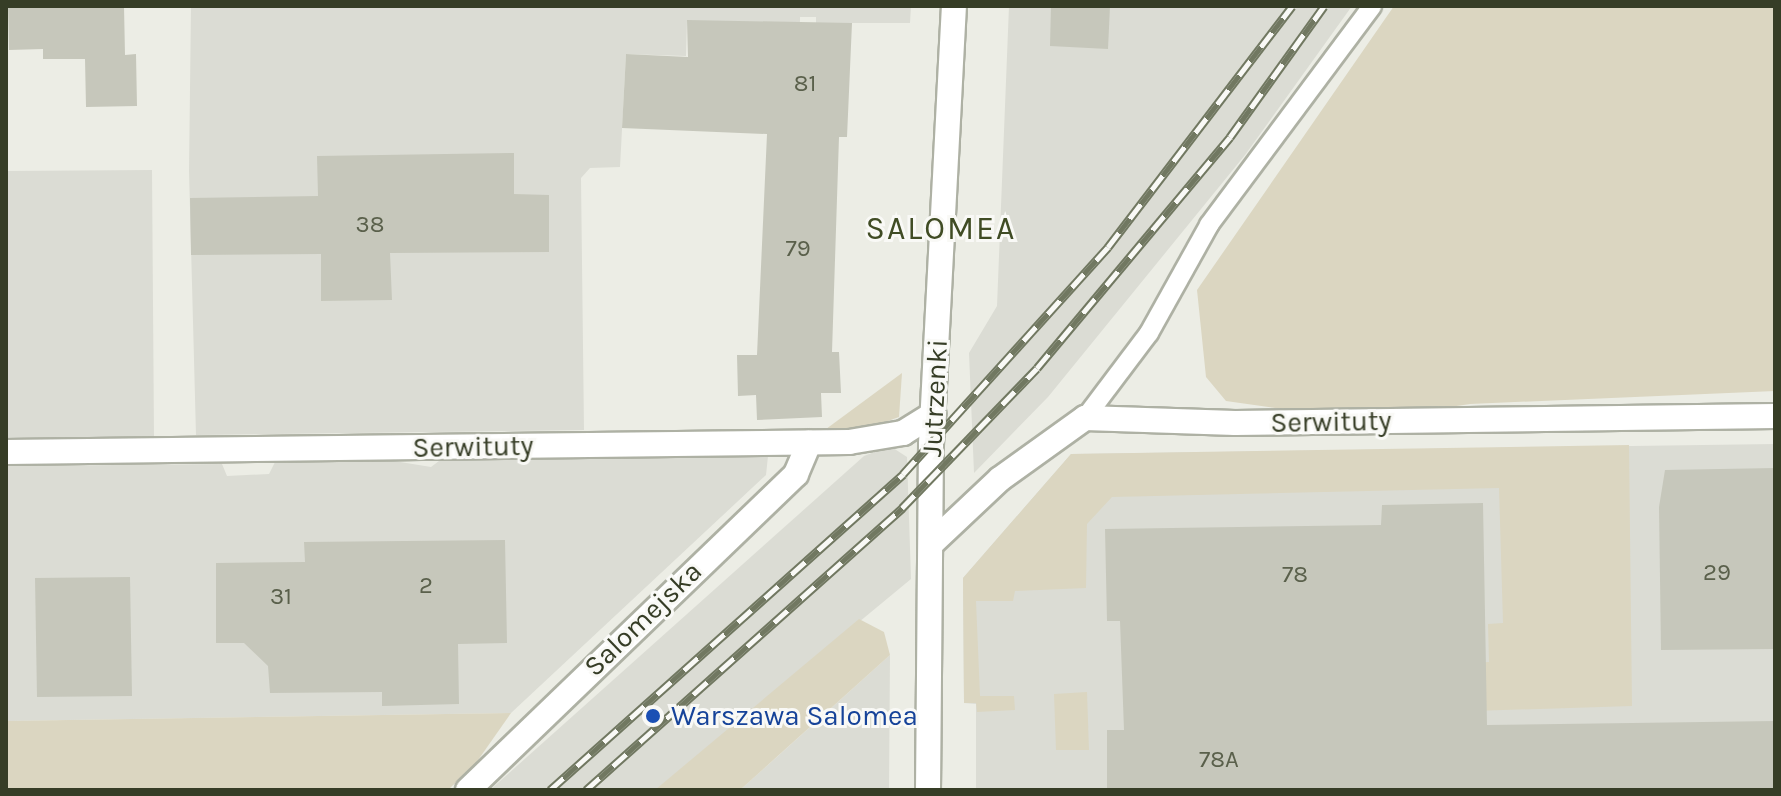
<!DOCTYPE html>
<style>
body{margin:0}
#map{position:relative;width:1781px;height:796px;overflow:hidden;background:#ecede5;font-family:Karla,sans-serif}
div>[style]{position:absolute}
.built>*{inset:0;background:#dbdcd4}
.green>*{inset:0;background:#dbd6c1}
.building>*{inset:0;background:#c6c7bb}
.roads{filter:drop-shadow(2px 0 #aeb1a4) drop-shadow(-2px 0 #aeb1a4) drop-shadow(0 2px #aeb1a4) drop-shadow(0 -2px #aeb1a4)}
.service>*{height:18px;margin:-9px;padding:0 9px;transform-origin:9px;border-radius:9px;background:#fff}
.minor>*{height:24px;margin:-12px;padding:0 12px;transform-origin:12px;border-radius:12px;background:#fff}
.rail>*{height:9px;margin-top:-4.5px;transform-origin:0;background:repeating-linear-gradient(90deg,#f9f9f6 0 18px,#717861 0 36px);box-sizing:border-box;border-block:2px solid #717861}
.dots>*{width:22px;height:22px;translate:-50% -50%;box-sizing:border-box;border:4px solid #f9f9f6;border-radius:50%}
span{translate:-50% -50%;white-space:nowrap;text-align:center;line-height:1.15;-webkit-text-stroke:6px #f9f9f6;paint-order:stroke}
.number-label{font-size:24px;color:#5a604b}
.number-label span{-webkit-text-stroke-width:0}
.street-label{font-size:28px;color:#363d26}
.transit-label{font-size:28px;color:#164399}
.left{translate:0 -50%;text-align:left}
.quarter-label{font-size:32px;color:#404c24;letter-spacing:2px}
.frame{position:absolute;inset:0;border:8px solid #363d26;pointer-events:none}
</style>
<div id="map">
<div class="built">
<i style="clip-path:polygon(191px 6px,911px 6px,910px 23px,816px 23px,816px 17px,800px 17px,800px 23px,687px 21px,686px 56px,626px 54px,620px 167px,590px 168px,581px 178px,584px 430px,196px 435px,189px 171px)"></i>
<i style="clip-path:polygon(1009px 6px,1352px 6px,1245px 155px,1048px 397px,974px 473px,969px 353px,997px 306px)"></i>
<i style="clip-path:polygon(152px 170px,154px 436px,6px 439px,6px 171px)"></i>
<i style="clip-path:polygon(1775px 444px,1775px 790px,976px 790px,976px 704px,964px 703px,963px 578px,1071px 454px)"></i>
<i style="clip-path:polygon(890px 446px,907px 457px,911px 579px,656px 790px,490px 790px,864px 456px)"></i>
<i style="clip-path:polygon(768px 456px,766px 475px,511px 713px,6px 721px,6px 466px,222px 464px,227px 476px,269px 474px,275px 462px,394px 461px,431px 467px,439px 461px)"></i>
<i style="clip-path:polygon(890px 655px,889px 790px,740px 790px,778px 756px)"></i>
</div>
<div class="green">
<i style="clip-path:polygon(1394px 6px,1775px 6px,1775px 391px,1470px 404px,1416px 412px,1296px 411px,1226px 401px,1206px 377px,1197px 290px)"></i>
<i style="clip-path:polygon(902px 373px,899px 417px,871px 427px,822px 432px)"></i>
<i style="clip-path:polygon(1629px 445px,1632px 706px,1442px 712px,1440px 664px,1489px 662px,1488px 624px,1503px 623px,1499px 488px,1112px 497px,1087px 524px,1086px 588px,1015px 591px,1013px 601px,976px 601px,980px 696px,1014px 696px,1015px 710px,977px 712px,976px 703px,964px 703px,963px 578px,1071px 454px)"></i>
<i style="clip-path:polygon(859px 619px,884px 632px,890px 655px,740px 790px,655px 790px)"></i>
<i style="clip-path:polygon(1087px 692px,1089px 750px,1056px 750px,1054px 694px)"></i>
<i style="clip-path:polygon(511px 713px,476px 763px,448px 790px,6px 790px,6px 721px)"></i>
</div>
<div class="building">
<i style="clip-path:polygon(8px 6px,124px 6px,125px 55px,136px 54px,137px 106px,86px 107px,85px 59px,43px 59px,43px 49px,9px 50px)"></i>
<i style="clip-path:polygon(1051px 6px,1110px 6px,1108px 49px,1050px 46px)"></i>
<i style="clip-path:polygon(687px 20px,852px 23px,847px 137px,839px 137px,832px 352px,839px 352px,841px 393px,821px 393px,822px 417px,757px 420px,756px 395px,738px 396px,737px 355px,757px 355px,767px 134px,622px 128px,626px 54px,688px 57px)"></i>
<i style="clip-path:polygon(514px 153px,514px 194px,549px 195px,549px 252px,390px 253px,392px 300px,321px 301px,321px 254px,191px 255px,190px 198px,318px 196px,317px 156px)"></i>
<i style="clip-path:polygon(1775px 468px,1775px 649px,1661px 650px,1659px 507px,1665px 470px)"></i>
<i style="clip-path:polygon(1483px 503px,1487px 725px,1775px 721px,1775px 790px,1107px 790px,1107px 730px,1124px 730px,1120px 621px,1107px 621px,1105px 529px,1381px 525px,1382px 505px)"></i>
<i style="clip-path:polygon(505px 540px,507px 643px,458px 644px,459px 704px,382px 706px,382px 692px,270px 693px,268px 666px,244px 643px,216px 643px,216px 563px,305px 562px,304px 542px)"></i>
<i style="clip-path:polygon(130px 577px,132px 696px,37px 697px,35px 578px)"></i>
</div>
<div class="roads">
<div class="service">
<i style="left:1085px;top:418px;width:106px;rotate:-53deg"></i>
<i style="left:1149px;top:333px;width:124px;rotate:-60.9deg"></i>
<i style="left:1209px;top:225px;width:273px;rotate:-53.3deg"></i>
</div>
<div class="minor">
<i style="left:6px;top:452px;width:843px;rotate:-0.68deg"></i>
<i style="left:849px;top:442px;width:55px;rotate:-9.5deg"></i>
<i style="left:903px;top:433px;width:36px;rotate:-32deg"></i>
<i style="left:932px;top:543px;width:93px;rotate:-43.3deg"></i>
<i style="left:1000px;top:479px;width:105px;rotate:-35.7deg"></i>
<i style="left:1085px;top:418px;width:150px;rotate:1.9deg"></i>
<i style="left:1235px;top:423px;width:540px;rotate:-0.74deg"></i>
<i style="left:468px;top:790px;width:455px;rotate:-43.9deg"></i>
<i style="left:796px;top:474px;width:34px;rotate:-67deg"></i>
<i style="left:928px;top:790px;width:346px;rotate:-89.5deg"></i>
<i style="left:931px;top:444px;width:439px;rotate:-87deg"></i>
</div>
</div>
<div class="rail">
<i style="left:550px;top:790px;width:474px;rotate:-41.8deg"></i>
<i style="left:903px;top:474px;width:306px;rotate:-47.9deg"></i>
<i style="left:1108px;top:247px;width:303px;rotate:-52.6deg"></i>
<i style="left:586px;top:790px;width:424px;rotate:-41.7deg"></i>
<i style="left:902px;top:508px;width:194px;rotate:-46deg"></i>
<i style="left:1037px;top:368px;width:301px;rotate:-50.1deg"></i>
<i style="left:1230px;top:137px;width:161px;rotate:-54.3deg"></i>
</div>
<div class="dots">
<i style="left:653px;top:716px;background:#1a4fb4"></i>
</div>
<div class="number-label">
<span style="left:805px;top:84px">81</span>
<span style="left:370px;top:225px">38</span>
<span style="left:798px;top:249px">79</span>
<span style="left:1717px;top:573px">29</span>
<span style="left:1295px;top:575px">78</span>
<span style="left:426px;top:586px">2</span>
<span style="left:281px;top:597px">31</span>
<span style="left:1219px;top:760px">78A</span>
</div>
<div class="street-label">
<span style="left:935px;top:398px;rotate:-87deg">Jutrzenki</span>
<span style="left:1331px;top:422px;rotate:-1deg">Serwituty</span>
<span style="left:473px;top:447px;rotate:-1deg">Serwituty</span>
<span style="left:643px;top:619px;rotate:-44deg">Salomejska</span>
</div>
<div class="transit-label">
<span class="left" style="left:671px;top:716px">Warszawa Salomea</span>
</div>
<div class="quarter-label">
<span style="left:941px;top:229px">SALOMEA</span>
</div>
<div class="frame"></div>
</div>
